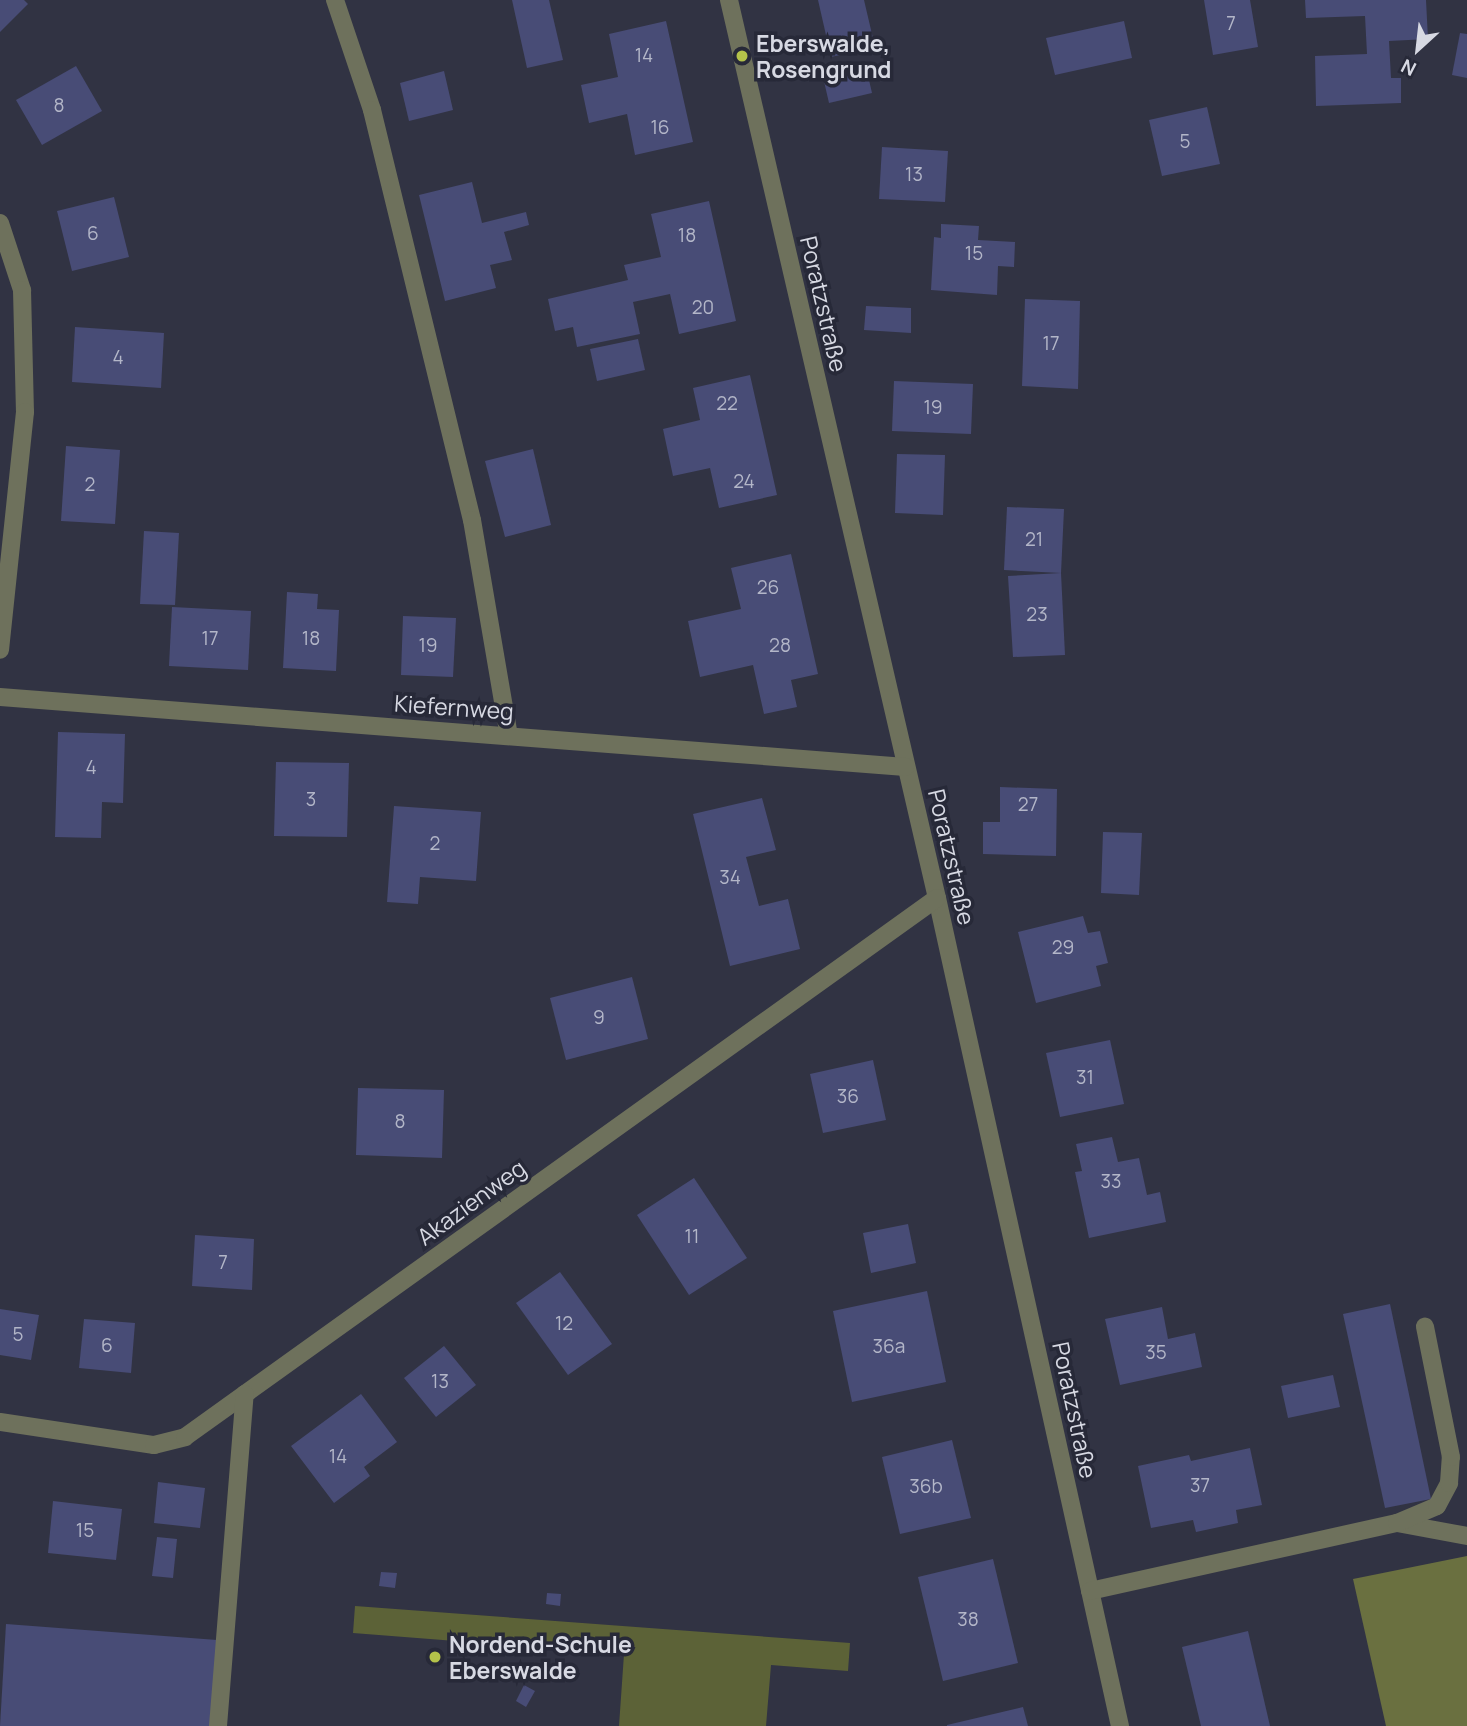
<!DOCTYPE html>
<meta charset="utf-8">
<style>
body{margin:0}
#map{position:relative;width:1467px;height:1726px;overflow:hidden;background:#313343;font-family:Manrope,sans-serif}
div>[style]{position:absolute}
.green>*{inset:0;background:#5c6237}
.forest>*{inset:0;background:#6a7040}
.building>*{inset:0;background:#484c76}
.minor>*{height:18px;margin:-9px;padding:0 9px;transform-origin:9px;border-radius:9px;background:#6e715c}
.dots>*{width:19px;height:19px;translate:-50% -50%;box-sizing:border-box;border:4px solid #272938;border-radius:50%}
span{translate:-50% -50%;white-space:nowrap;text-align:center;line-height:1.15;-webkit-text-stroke:7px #272938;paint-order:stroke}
.number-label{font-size:19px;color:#b3b6c8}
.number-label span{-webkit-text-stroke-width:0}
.poi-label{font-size:23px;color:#d7d9e3;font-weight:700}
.left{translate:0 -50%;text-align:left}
.street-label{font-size:23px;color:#d7d9e3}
.north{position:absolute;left:1383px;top:14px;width:70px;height:70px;-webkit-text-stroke:5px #272938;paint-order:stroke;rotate:207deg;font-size:19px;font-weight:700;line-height:28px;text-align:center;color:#d7d9e3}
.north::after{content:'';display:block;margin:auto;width:24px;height:32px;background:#d7d9e3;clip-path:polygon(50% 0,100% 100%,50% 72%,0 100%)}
</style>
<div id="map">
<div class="green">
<i style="clip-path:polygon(355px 1606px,850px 1643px,848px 1671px,771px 1665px,766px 1726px,619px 1726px,624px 1654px,353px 1633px)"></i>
</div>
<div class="forest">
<i style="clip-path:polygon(1467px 1556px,1467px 1726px,1386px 1726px,1353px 1579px)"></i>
</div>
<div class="building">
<i style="clip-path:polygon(0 0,24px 0,28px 4px,0 32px)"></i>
<i style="clip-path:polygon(512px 0,549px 0,563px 60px,527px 68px)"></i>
<i style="clip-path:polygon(818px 0,864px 0,875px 47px,831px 57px)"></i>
<i style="clip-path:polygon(1204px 0,1250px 0,1258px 47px,1213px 55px)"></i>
<i style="clip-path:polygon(1305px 0,1426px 0,1428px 39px,1389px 41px,1391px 78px,1401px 78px,1401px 103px,1316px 106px,1315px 56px,1367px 54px,1365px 16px,1306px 18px)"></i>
<i style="clip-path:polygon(666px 21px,693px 142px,635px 155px,627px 114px,589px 123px,581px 85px,618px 77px,609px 34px)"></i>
<i style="clip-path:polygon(1124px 21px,1132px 58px,1055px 75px,1046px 38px)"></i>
<i style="clip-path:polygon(1460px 33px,1467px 34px,1467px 78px,1452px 75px)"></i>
<i style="clip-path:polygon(76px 66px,102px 111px,42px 145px,16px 100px)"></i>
<i style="clip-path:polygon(866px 67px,872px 93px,829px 103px,823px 77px)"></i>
<i style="clip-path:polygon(444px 71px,453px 110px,409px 121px,400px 83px)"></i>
<i style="clip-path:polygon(1207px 107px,1220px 164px,1162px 176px,1149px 120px)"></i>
<i style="clip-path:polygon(882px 147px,948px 151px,945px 202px,879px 199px)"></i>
<i style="clip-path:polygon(472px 182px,482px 223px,526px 212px,529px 225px,504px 232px,512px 260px,490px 265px,496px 288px,445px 301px,419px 195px)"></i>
<i style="clip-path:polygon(114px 197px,129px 257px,72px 271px,57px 211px)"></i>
<i style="clip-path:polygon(709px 201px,736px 321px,679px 334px,670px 294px,633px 302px,640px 334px,577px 347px,573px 327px,555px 331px,548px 299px,628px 280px,624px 265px,661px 257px,651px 214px)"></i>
<i style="clip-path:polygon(941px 224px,979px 226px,978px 240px,1015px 242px,1014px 267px,998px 266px,997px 295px,931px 290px,934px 237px,941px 238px)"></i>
<i style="clip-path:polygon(1025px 299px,1080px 301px,1078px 389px,1022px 386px)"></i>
<i style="clip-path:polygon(866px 306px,911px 308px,911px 333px,864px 330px)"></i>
<i style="clip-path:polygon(75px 327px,164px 333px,161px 388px,72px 382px)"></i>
<i style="clip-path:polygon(638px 339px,645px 370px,597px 381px,590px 349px)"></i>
<i style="clip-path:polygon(750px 375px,777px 495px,719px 508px,710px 468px,673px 476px,663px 429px,700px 420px,693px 388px)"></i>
<i style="clip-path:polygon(894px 381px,973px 384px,971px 434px,892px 431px)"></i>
<i style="clip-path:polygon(66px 446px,120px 450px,115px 524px,61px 521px)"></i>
<i style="clip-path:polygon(533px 449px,551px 525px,505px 537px,485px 461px)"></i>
<i style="clip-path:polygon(897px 454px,945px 455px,943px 515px,895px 513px)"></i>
<i style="clip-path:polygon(1007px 507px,1064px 509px,1061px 573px,1004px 570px)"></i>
<i style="clip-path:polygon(144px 531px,179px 533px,175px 605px,140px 604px)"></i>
<i style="clip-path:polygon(791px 554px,818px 674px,791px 680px,797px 707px,764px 714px,753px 665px,700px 677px,688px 621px,741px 609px,731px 568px)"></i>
<i style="clip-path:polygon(1061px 573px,1065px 655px,1013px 657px,1008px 576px)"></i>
<i style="clip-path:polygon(287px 592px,318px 594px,317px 609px,339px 610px,336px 671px,283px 668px)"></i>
<i style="clip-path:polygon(172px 607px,251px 611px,248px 670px,169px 666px)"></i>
<i style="clip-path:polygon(403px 616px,456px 618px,453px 677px,401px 675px)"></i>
<i style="clip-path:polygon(58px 732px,125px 734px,123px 803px,102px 802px,101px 838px,55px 837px)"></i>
<i style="clip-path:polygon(276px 762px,349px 763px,347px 837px,274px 836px)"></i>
<i style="clip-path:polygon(1000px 787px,1057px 789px,1056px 856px,983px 854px,983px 822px,1000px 822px)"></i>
<i style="clip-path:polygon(762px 798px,776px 850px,746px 857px,759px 906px,788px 899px,800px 949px,730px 966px,693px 814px)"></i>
<i style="clip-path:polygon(394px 806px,481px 812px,476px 881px,420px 877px,418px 904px,387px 902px)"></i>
<i style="clip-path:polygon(1103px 832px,1142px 833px,1139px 895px,1101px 893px)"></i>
<i style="clip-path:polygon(1083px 916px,1088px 933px,1100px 931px,1108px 963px,1096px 966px,1101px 986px,1036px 1003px,1018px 932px)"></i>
<i style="clip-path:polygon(632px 977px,648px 1039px,566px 1060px,550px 998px)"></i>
<i style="clip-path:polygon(1110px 1040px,1124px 1104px,1060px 1117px,1046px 1053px)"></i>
<i style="clip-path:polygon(873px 1060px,886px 1120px,823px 1133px,810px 1074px)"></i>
<i style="clip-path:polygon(358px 1088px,444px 1090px,442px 1158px,356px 1155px)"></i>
<i style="clip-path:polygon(1112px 1137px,1118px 1162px,1139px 1158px,1147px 1195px,1160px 1192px,1166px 1222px,1089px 1238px,1075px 1172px,1082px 1171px,1076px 1144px)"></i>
<i style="clip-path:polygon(694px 1178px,747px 1258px,689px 1295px,637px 1215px)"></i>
<i style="clip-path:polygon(908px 1224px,916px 1263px,871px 1273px,863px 1233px)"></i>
<i style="clip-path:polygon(195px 1235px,254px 1239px,252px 1290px,192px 1286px)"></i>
<i style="clip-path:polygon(560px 1272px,612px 1344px,568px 1375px,516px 1303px)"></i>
<i style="clip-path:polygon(927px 1291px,946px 1382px,852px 1402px,833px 1311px)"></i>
<i style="clip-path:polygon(1390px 1304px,1431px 1499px,1385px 1508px,1343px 1314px)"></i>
<i style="clip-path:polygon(1162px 1307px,1168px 1339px,1195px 1333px,1202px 1367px,1120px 1385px,1105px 1319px)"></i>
<i style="clip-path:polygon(0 1309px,39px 1315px,31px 1360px,0 1355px)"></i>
<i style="clip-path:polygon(84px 1319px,135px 1323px,131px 1373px,79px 1368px)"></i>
<i style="clip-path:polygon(444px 1346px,476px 1385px,436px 1417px,404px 1378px)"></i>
<i style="clip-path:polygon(1333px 1375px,1340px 1407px,1288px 1418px,1281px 1386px)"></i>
<i style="clip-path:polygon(361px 1394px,397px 1442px,364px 1467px,370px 1476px,334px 1503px,291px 1446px)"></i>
<i style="clip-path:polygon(952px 1440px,971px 1518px,900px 1534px,882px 1457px)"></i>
<i style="clip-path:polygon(1250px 1448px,1262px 1505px,1236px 1510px,1238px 1523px,1196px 1532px,1193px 1520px,1151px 1528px,1138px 1466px,1189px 1455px,1191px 1461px)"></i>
<i style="clip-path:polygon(158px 1482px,205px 1488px,200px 1528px,154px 1523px)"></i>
<i style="clip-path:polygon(53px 1501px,122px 1509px,116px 1560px,48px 1553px)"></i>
<i style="clip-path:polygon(157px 1537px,177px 1539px,173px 1578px,152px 1576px)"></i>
<i style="clip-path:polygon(993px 1559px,1018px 1663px,943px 1681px,918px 1577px)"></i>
<i style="clip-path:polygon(381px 1572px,397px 1573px,395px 1588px,379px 1586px)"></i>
<i style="clip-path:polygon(547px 1593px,561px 1594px,560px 1606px,546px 1604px)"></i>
<i style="clip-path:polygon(6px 1624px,217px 1640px,210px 1726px,0 1726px)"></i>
<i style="clip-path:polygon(1248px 1631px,1270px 1726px,1201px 1726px,1182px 1647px)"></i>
<i style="clip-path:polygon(524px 1685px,535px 1691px,526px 1707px,516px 1701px)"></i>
<i style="clip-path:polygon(1023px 1707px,1028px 1726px,947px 1726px,947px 1725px)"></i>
</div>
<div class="minor">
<i style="left:335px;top:0;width:116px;rotate:71.4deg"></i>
<i style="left:372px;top:110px;width:422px;rotate:76.3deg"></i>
<i style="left:472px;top:520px;width:219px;rotate:80.3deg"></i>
<i style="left:729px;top:0;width:922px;rotate:76.96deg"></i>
<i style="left:937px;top:898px;width:848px;rotate:77.54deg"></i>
<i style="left:0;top:223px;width:71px;rotate:71.8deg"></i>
<i style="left:22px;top:290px;width:122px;rotate:88.6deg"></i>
<i style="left:25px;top:412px;width:239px;rotate:96deg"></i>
<i style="left:0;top:697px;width:908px;rotate:4.42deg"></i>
<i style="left:0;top:1422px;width:156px;rotate:8.5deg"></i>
<i style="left:154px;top:1445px;width:32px;rotate:-14deg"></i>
<i style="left:185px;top:1437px;width:925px;rotate:-35.63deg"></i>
<i style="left:1397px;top:1523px;width:71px;rotate:10.5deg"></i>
<i style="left:1090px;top:1591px;width:314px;rotate:-12.5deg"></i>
<i style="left:1397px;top:1523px;width:43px;rotate:-23deg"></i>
<i style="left:1437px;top:1506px;width:26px;rotate:-62deg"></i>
<i style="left:1449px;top:1483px;width:26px;rotate:-86deg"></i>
<i style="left:1451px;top:1457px;width:133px;rotate:-101.3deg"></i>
<i style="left:218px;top:1726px;width:333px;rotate:-85.4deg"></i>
</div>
<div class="dots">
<i style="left:742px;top:56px;background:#b4c24a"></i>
<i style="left:435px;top:1657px;background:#b4c24a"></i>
</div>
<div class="number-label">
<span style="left:1231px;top:24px">7</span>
<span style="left:644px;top:56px">14</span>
<span style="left:59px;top:106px">8</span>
<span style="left:660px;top:128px">16</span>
<span style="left:1185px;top:142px">5</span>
<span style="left:914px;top:175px">13</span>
<span style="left:93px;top:234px">6</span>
<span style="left:687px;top:236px">18</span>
<span style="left:974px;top:254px">15</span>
<span style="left:703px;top:308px">20</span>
<span style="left:1051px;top:344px">17</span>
<span style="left:118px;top:358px">4</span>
<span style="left:727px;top:404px">22</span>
<span style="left:933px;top:408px">19</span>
<span style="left:744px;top:482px">24</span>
<span style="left:90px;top:485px">2</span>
<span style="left:1034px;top:540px">21</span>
<span style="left:768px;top:588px">26</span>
<span style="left:1037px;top:615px">23</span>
<span style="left:210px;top:639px">17</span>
<span style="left:311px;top:639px">18</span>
<span style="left:428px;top:646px">19</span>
<span style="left:780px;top:646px">28</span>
<span style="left:91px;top:768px">4</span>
<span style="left:311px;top:800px">3</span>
<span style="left:1028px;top:805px">27</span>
<span style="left:435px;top:844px">2</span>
<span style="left:730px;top:878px">34</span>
<span style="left:1063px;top:948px">29</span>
<span style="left:599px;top:1018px">9</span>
<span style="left:1085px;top:1078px">31</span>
<span style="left:848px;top:1097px">36</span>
<span style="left:400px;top:1122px">8</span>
<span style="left:1111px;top:1182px">33</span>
<span style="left:692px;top:1237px">11</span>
<span style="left:223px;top:1263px">7</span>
<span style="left:564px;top:1324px">12</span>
<span style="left:18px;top:1335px">5</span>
<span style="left:107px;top:1346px">6</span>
<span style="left:889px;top:1347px">36a</span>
<span style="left:1156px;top:1353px">35</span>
<span style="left:440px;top:1382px">13</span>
<span style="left:338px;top:1457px">14</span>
<span style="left:1200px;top:1486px">37</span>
<span style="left:926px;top:1487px">36b</span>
<span style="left:85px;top:1531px">15</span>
<span style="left:968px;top:1620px">38</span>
</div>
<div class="poi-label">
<span class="left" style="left:756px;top:56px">Eberswalde,<br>Rosengrund</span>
<span class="left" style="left:449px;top:1657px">Nordend-Schule<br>Eberswalde</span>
</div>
<div class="street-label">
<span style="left:824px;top:304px;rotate:77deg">Poratzstraße</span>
<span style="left:454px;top:707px;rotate:4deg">Kiefernweg</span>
<span style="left:952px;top:857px;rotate:77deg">Poratzstraße</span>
<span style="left:471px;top:1202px;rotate:-36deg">Akazienweg</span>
<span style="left:1075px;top:1410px;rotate:78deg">Poratzstraße</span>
</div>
<div class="north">N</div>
</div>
